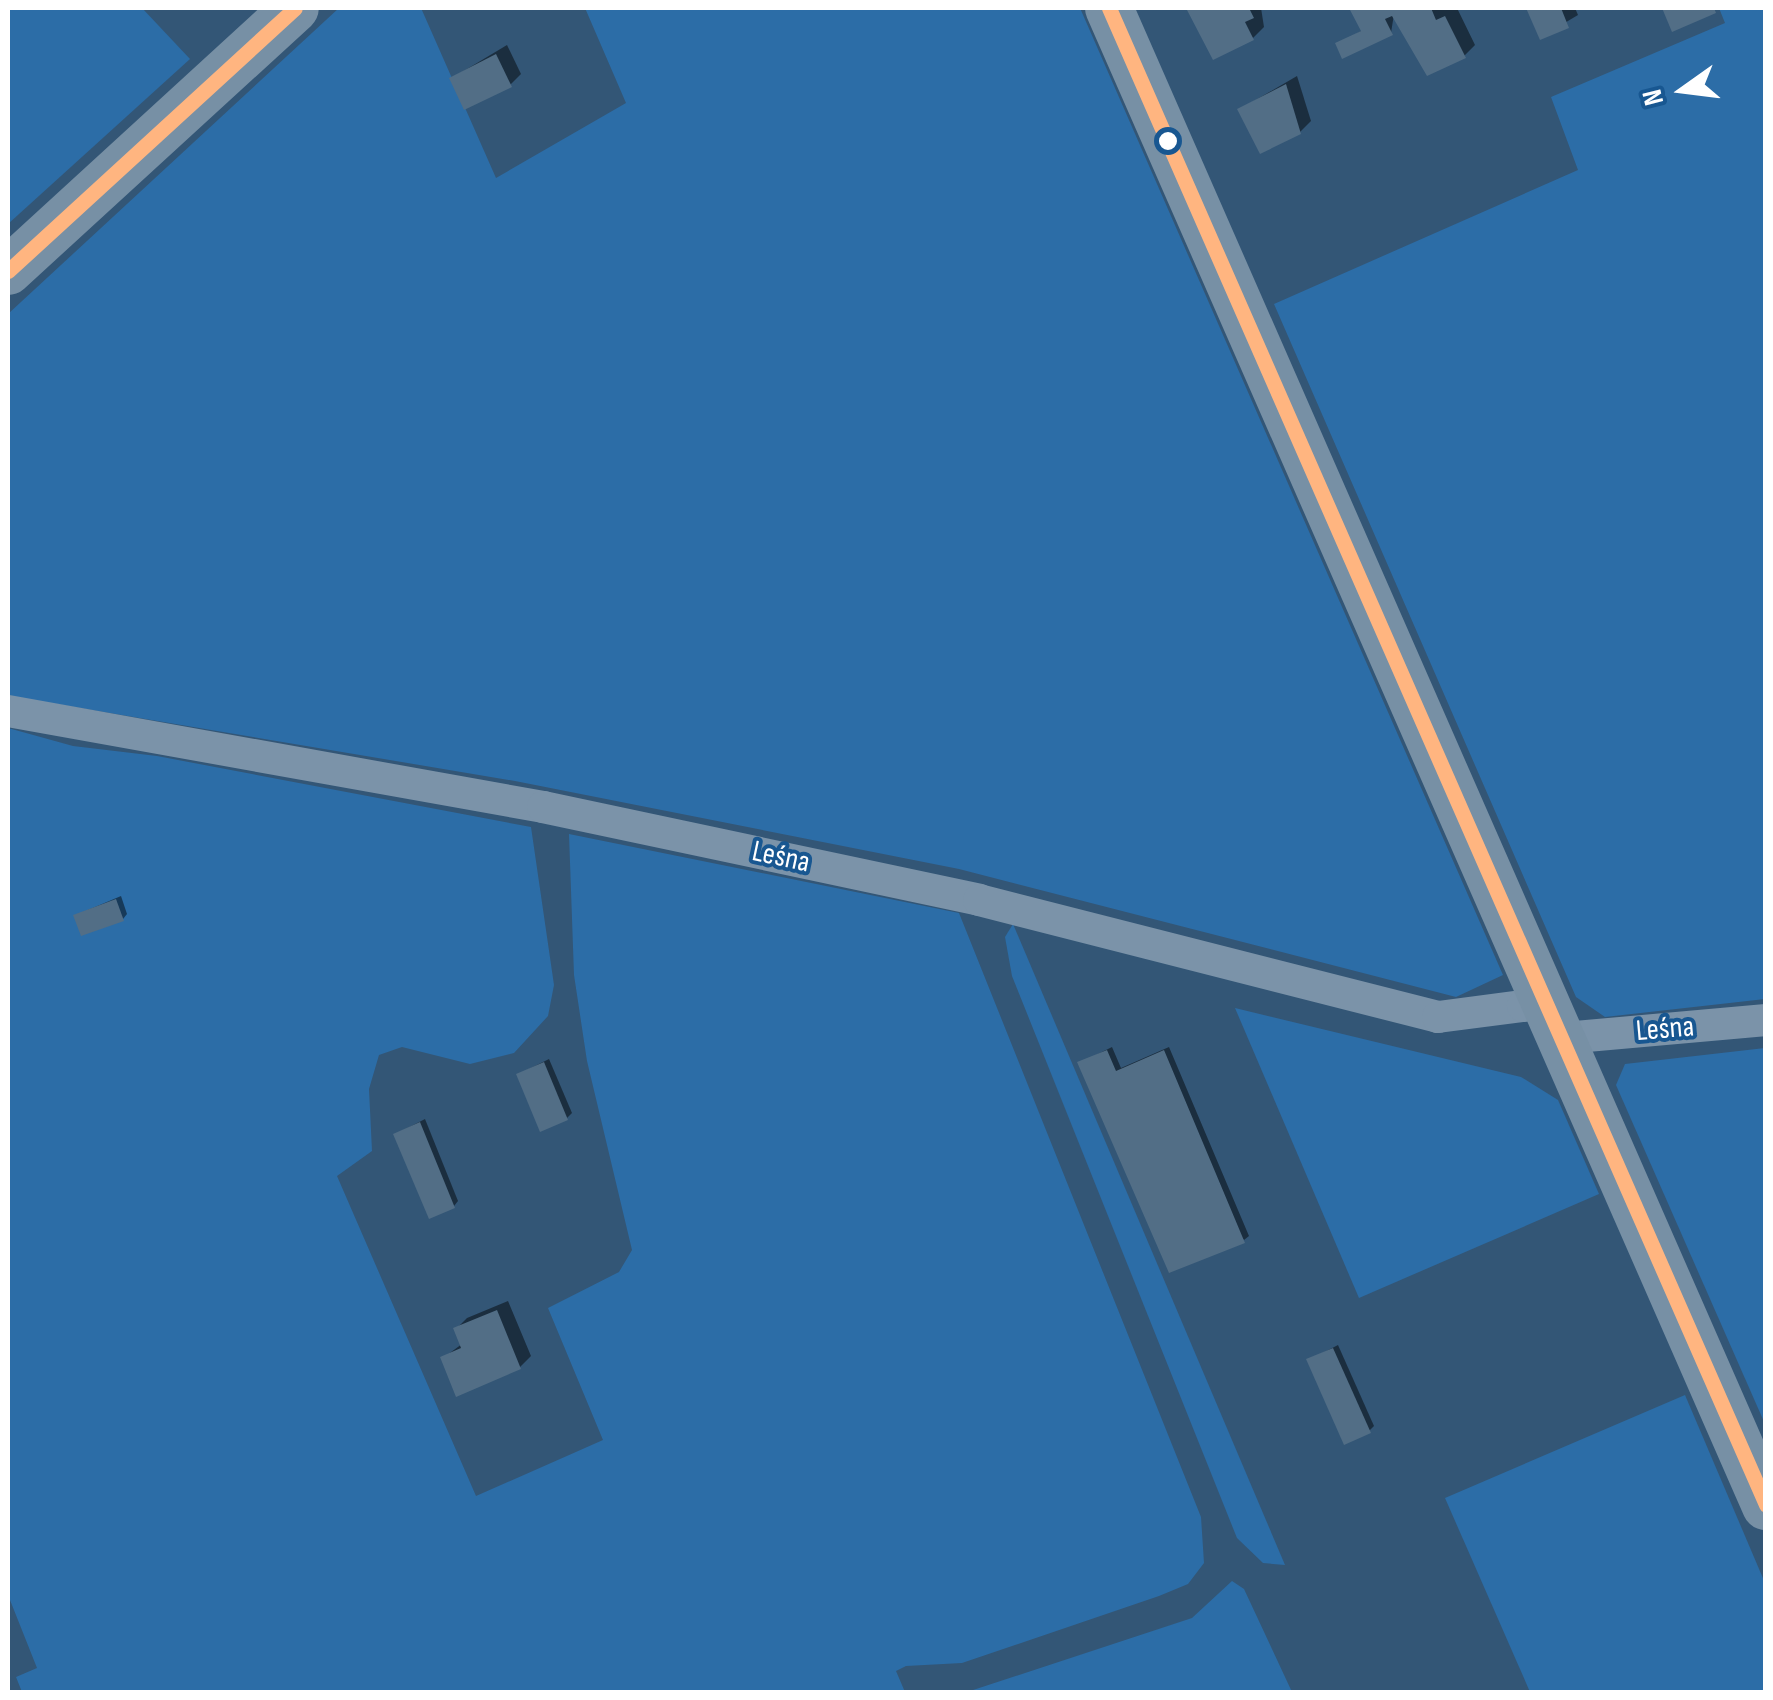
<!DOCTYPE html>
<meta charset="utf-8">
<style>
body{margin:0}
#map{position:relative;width:1773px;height:1700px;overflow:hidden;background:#335676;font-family:"Sofia Sans Condensed",sans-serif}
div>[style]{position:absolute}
.green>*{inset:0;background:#2c6da7}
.shadow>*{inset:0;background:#0007}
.building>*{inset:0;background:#526e86}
.street>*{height:32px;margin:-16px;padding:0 16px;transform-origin:16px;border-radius:16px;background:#7b93a9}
.secondary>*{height:48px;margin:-24px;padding:0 24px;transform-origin:24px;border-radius:24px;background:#7790a5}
.bus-1>*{height:15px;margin:-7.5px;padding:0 7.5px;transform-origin:7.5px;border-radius:7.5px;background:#ffb580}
.dots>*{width:28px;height:28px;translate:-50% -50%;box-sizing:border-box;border:5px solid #185791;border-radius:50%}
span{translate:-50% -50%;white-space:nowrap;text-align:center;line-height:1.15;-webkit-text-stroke:8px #185791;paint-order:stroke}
.street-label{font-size:30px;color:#fff}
.frame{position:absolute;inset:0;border:10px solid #fff;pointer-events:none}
.north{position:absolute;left:1633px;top:40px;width:100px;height:100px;-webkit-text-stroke:8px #185791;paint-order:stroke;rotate:256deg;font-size:28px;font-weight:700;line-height:40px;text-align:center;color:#fff}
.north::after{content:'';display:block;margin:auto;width:35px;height:45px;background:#fff;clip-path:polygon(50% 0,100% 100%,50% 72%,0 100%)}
</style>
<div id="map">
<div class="green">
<i style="clip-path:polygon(8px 8px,142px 8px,190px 59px,8px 224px)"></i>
<i style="clip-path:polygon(339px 8px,421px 8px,496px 178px,626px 103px,585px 8px,1080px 8px,1503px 975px,1456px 997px,959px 869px,515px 781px,8px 696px,8px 314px)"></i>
<i style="clip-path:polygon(1719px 8px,1766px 8px,1765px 999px,1605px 1017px,1576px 997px,1274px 304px,1578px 170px,1551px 97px,1725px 23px)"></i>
<i style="clip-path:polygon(8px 728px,73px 746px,157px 756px,531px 827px,554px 985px,548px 1016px,514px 1053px,470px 1064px,402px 1047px,379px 1055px,369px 1089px,372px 1151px,337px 1176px,476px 1496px,603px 1440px,548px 1308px,619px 1272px,632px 1250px,587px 1061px,574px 975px,569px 834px,959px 913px,1201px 1517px,1204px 1563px,1188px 1584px,1159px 1596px,962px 1663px,906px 1666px,896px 1671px,905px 1692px,22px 1692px,16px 1677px,37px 1668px,8px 1595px)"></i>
<i style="clip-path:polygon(1013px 924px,1285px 1565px,1263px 1563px,1237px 1538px,1012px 976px,1005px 937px)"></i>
<i style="clip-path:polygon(1235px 1008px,1521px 1077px,1558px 1100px,1599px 1194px,1359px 1298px)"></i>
<i style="clip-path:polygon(1765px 1048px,1766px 1048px,1765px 1424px,1616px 1085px,1625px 1064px)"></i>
<i style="clip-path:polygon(1685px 1395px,1765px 1583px,1765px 1692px,1530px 1692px,1445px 1498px)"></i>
<i style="clip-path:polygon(1232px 1581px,1244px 1589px,1292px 1692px,967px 1692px,1192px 1618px)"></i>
</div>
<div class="shadow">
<i style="clip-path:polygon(1194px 8px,1261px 8px,1264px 27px,1253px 38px)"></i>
<i style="clip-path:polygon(1352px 8px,1457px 8px,1475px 45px,1464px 56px,1394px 14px,1391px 33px,1338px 44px,1363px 30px)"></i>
<i style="clip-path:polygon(1529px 8px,1575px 8px,1578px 15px,1541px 37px)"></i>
<i style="clip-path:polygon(507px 45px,521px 74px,510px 85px,452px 78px)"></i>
<i style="clip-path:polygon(1297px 76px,1311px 121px,1300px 132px,1240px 109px)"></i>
<i style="clip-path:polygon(121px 896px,127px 914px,123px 919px,76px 915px)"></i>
<i style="clip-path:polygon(1112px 1047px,1121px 1068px,1169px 1047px,1249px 1236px,1244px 1240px,1080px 1063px)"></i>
<i style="clip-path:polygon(549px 1059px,572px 1113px,567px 1118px,519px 1074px)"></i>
<i style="clip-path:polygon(425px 1119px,458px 1201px,454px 1206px,396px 1134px)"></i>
<i style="clip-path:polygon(508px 1301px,531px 1356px,520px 1367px,443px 1358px,462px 1344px,456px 1329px,467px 1318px)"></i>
<i style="clip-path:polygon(1338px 1345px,1374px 1426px,1369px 1431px,1309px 1360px)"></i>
</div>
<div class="building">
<i style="clip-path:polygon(1193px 8px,1249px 8px,1254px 18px,1245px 22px,1254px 40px,1213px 60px,1187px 10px)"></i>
<i style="clip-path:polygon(1349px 8px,1431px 8px,1436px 20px,1445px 16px,1466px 58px,1427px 76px,1392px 16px,1385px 19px,1393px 35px,1342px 59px,1335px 43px,1361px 31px)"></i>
<i style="clip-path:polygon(1526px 8px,1561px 8px,1569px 28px,1540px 40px)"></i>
<i style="clip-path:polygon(1662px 8px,1714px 8px,1716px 13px,1672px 32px)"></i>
<i style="clip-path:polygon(496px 54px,512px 87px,464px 110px,449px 78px)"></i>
<i style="clip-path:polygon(1286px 84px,1301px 134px,1260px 154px,1237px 109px)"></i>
<i style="clip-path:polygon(116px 899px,124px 921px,81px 936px,73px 915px)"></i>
<i style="clip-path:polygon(1107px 1050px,1116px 1071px,1164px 1050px,1245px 1243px,1169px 1273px,1077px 1062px)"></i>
<i style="clip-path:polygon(544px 1062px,568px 1120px,540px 1132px,516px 1074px)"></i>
<i style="clip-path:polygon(420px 1122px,455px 1208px,429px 1219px,393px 1134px)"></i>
<i style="clip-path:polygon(497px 1310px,521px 1369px,456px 1397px,440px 1357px,461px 1348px,453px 1328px)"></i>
<i style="clip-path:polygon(1333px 1348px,1371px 1433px,1344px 1445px,1306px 1359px)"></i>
</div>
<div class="street">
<i style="left:8px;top:711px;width:544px;rotate:10.17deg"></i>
<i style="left:543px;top:807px;width:446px;rotate:12deg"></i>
<i style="left:979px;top:900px;width:474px;rotate:14.3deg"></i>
<i style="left:1438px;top:1017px;width:86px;rotate:-7.4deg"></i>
<i style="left:1523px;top:1006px;width:25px;rotate:-29deg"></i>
<i style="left:1564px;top:1038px;width:203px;rotate:-5.1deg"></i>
</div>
<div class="secondary">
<i style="left:1109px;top:8px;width:1636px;rotate:66.32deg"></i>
<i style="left:8px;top:271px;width:389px;rotate:-42.5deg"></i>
</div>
<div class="bus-1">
<i style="left:1109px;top:8px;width:1635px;rotate:66.3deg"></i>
<i style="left:8px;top:271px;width:389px;rotate:-42.5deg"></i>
</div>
<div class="dots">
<i style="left:1168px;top:141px;background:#fff"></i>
</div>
<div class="street-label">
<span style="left:781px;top:857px;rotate:12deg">Leśna</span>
<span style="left:1665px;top:1029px;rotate:-5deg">Leśna</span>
</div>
<div class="frame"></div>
<div class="north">N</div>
</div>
